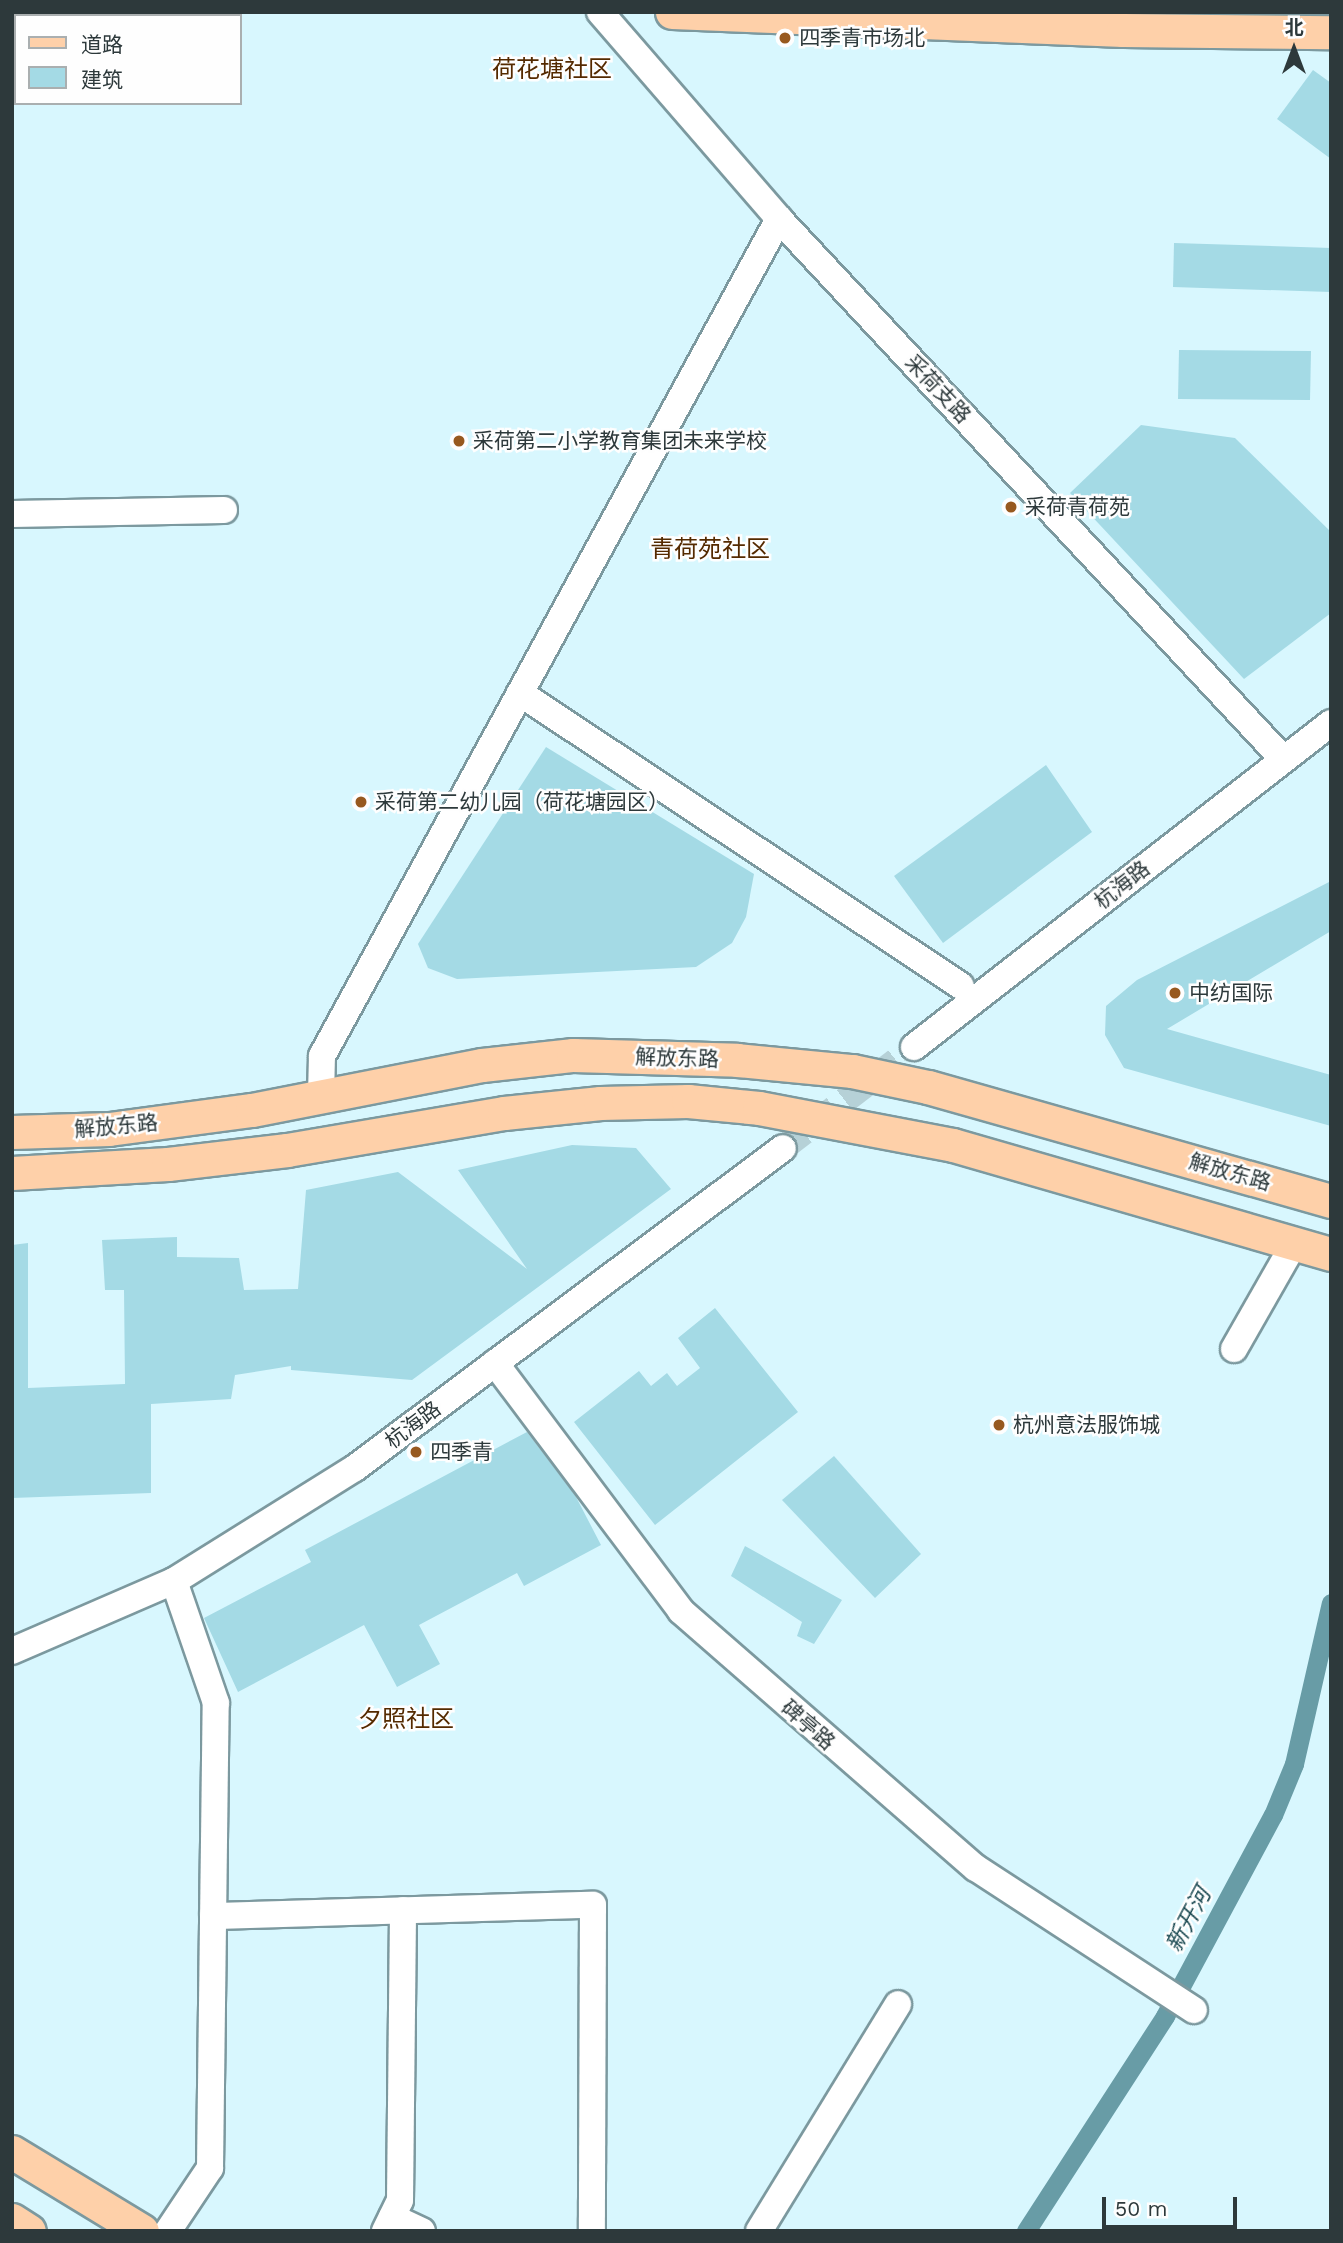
<!DOCTYPE html>
<meta charset="utf-8">
<style>
body{margin:0}
#map{position:relative;width:1343px;height:2243px;overflow:hidden;background:#d8f7fe;font-family:"Work Sans","Noto Sans SC",sans-serif}
div>[style]{position:absolute}
.canal>*{height:19px;margin:-9.5px;padding:0 9.5px;transform-origin:9.5px;border-radius:9.5px;background:#689ca6}
.building>*{inset:0;background:#a4dae5}
.minor-tunnel>*{height:26px;margin-top:-13px;transform-origin:0;background:repeating-linear-gradient(90deg,#b6d1d7 0 26px,transparent 0 39px)}
.roads{filter:drop-shadow(2px 0 #7c999f) drop-shadow(-2px 0 #7c999f) drop-shadow(0 2px #7c999f) drop-shadow(0 -2px #7c999f)}
.minor>*{height:26px;margin:-13px;padding:0 13px;transform-origin:13px;border-radius:13px;background:#fff}
.major>*{height:33px;margin:-16.5px;padding:0 16.5px;transform-origin:16.5px;border-radius:16.5px;background:#fed0a9}
.dots>*{width:19px;height:19px;translate:-50% -50%;box-sizing:border-box;border:4px solid #fefefe;border-radius:50%}
span{translate:-50% -50%;white-space:nowrap;text-align:center;line-height:1.15;-webkit-text-stroke:5px #fefefe;paint-order:stroke}
.poi-label{font-size:21px;color:#2d393b}
.left{translate:0 -50%;text-align:left}
.street-label{font-size:21px;color:#2d393b}
.water-label{font-size:23px;color:#184750;font-style:italic}
.quarter-label{font-size:24px;color:#542a00}
.frame{position:absolute;inset:0;border:14px solid #2d393b;pointer-events:none}
.legend{position:absolute;left:14px;top:14px;width:228px;height:91px;box-sizing:border-box;background:#fefefe;border:2px solid #aaafb0;margin:0;padding:9px 12px;list-style:none;font-size:21px;color:#2d393b}
.legend li{display:flex;align-items:center;gap:14px;height:35px}
.legend b{width:35px;border:2px solid #aaafb0}
.north{position:absolute;left:1259px;top:14px;width:70px;height:70px;-webkit-text-stroke:5px #fefefe;paint-order:stroke;rotate:0deg;font-size:19px;font-weight:700;line-height:28px;text-align:center;color:#2d393b}
.north::after{content:'';display:block;margin:auto;width:24px;height:32px;background:#2d393b;clip-path:polygon(50% 0,100% 100%,50% 72%,0 100%)}
.scale{position:absolute;left:1102px;top:2197px;width:135px;height:32px;box-sizing:border-box;border:4px solid #2d393b;border-top:0;padding-left:9px;font-size:21px;line-height:24px;white-space:nowrap;color:#2d393b;-webkit-text-stroke:5px #fefefe;paint-order:stroke}
</style>
<div id="map">
<div class="canal">
<i style="left:1026px;top:2231px;width:256px;rotate:-57.1deg"></i>
<i style="left:1165px;top:2016px;width:228px;rotate:-61.8deg"></i>
<i style="left:1273px;top:1815px;width:55px;rotate:-67.6deg"></i>
<i style="left:1294px;top:1764px;width:165px;rotate:-77.1deg"></i>
</div>
<div class="building">
<i style="clip-path:polygon(1313px 70px,1331px 83px,1331px 159px,1277px 119px)"></i>
<i style="clip-path:polygon(1174px 243px,1331px 248px,1331px 292px,1173px 287px)"></i>
<i style="clip-path:polygon(1179px 350px,1311px 351px,1310px 400px,1178px 399px)"></i>
<i style="clip-path:polygon(1141px 425px,1235px 438px,1331px 532px,1331px 613px,1244px 679px,1070px 493px)"></i>
<i style="clip-path:polygon(546px 747px,754px 874px,746px 917px,732px 943px,696px 967px,457px 979px,428px 968px,418px 944px)"></i>
<i style="clip-path:polygon(1046px 765px,1092px 832px,943px 943px,894px 876px)"></i>
<i style="clip-path:polygon(1331px 881px,1331px 931px,1167px 1029px,1331px 1075px,1331px 1126px,1124px 1068px,1105px 1035px,1106px 1006px,1137px 980px)"></i>
<i style="clip-path:polygon(572px 1145px,636px 1148px,671px 1189px,412px 1380px,291px 1370px,291px 1366px,235px 1375px,231px 1399px,151px 1404px,151px 1493px,12px 1498px,12px 1245px,28px 1243px,28px 1388px,125px 1384px,124px 1290px,105px 1290px,102px 1240px,177px 1237px,177px 1257px,239px 1258px,244px 1290px,298px 1289px,306px 1190px,398px 1172px,527px 1269px,458px 1170px)"></i>
<i style="clip-path:polygon(715px 1308px,798px 1412px,655px 1525px,574px 1422px,639px 1371px,651px 1386px,667px 1373px,677px 1386px,700px 1368px,678px 1338px)"></i>
<i style="clip-path:polygon(527px 1432px,575px 1495px,601px 1545px,524px 1586px,517px 1573px,419px 1625px,440px 1664px,397px 1687px,364px 1625px,238px 1692px,204px 1618px,311px 1562px,305px 1550px)"></i>
<i style="clip-path:polygon(834px 1456px,921px 1554px,875px 1598px,782px 1500px)"></i>
<i style="clip-path:polygon(745px 1546px,842px 1600px,814px 1644px,797px 1636px,802px 1622px,731px 1576px)"></i>
</div>
<div class="minor-tunnel">
<i style="left:783px;top:1148px;width:165px;rotate:-37.6deg"></i>
</div>
<div class="roads">
<div class="minor">
<i style="left:600px;top:12px;width:274px;rotate:49.1deg"></i>
<i style="left:779px;top:219px;width:739px;rotate:46.97deg"></i>
<i style="left:12px;top:514px;width:212px;rotate:-1.1deg"></i>
<i style="left:520px;top:693px;width:529px;rotate:33.6deg"></i>
<i style="left:914px;top:1047px;width:528px;rotate:-37.85deg"></i>
<i style="left:321px;top:1096px;width:40px;rotate:-88.6deg"></i>
<i style="left:322px;top:1056px;width:954px;rotate:-61.37deg"></i>
<i style="left:1234px;top:1349px;width:123px;rotate:-60.3deg"></i>
<i style="left:495px;top:1363px;width:310px;rotate:53.1deg"></i>
<i style="left:681px;top:1611px;width:391px;rotate:41.1deg"></i>
<i style="left:976px;top:1868px;width:260px;rotate:33.1deg"></i>
<i style="left:12px;top:1651px;width:176px;rotate:-23.4deg"></i>
<i style="left:174px;top:1581px;width:213px;rotate:-32deg"></i>
<i style="left:355px;top:1468px;width:534px;rotate:-36.78deg"></i>
<i style="left:213px;top:1916px;width:380px;rotate:-1.7deg"></i>
<i style="left:593px;top:1905px;width:326px;rotate:90.2deg"></i>
<i style="left:392px;top:2217px;width:33px;rotate:25deg"></i>
<i style="left:168px;top:2231px;width:76px;rotate:-56.3deg"></i>
<i style="left:210px;top:2168px;width:465px;rotate:-89.3deg"></i>
<i style="left:216px;top:1703px;width:129px;rotate:-109deg"></i>
<i style="left:385px;top:2231px;width:34px;rotate:-64deg"></i>
<i style="left:400px;top:2200px;width:290px;rotate:-89.4deg"></i>
<i style="left:759px;top:2231px;width:266px;rotate:-58.5deg"></i>
</div>
<div class="major">
<i style="left:672px;top:12px;width:451px;rotate:2.3deg"></i>
<i style="left:1123px;top:30px;width:208px;rotate:0.6deg"></i>
<i style="left:12px;top:1132px;width:97px;rotate:-1.8deg"></i>
<i style="left:109px;top:1129px;width:144px;rotate:-7.6deg"></i>
<i style="left:252px;top:1110px;width:234px;rotate:-11.1deg"></i>
<i style="left:482px;top:1065px;width:92px;rotate:-6.3deg"></i>
<i style="left:573px;top:1055px;width:164px;rotate:1.7deg"></i>
<i style="left:737px;top:1060px;width:116px;rotate:5.5deg"></i>
<i style="left:852px;top:1071px;width:78px;rotate:11.9deg"></i>
<i style="left:928px;top:1087px;width:419px;rotate:15.8deg"></i>
<i style="left:12px;top:1173px;width:156px;rotate:-3.3deg"></i>
<i style="left:168px;top:1164px;width:120px;rotate:-6.7deg"></i>
<i style="left:287px;top:1150px;width:220px;rotate:-9.7deg"></i>
<i style="left:504px;top:1113px;width:97px;rotate:-5.9deg"></i>
<i style="left:600px;top:1103px;width:88px;rotate:-1.3deg"></i>
<i style="left:688px;top:1101px;width:71px;rotate:5.6deg"></i>
<i style="left:759px;top:1108px;width:197px;rotate:10.8deg"></i>
<i style="left:953px;top:1145px;width:393px;rotate:16.1deg"></i>
<i style="left:12px;top:2152px;width:152px;rotate:31.3deg"></i>
<i style="left:12px;top:2220px;width:20px;rotate:33deg"></i>
</div>
</div>
<div class="dots">
<i style="left:785px;top:38px;background:#97591f"></i>
<i style="left:459px;top:441px;background:#97591f"></i>
<i style="left:1011px;top:507px;background:#97591f"></i>
<i style="left:361px;top:802px;background:#97591f"></i>
<i style="left:1175px;top:993px;background:#97591f"></i>
<i style="left:999px;top:1425px;background:#97591f"></i>
<i style="left:416px;top:1452px;background:#97591f"></i>
</div>
<div class="poi-label">
<span class="left" style="left:799px;top:38px">四季青市场北</span>
<span class="left" style="left:473px;top:441px">采荷第二小学教育集团未来学校</span>
<span class="left" style="left:1025px;top:507px">采荷青荷苑</span>
<span class="left" style="left:375px;top:802px">采荷第二幼儿园（荷花塘园区）</span>
<span class="left" style="left:1189px;top:993px">中纺国际</span>
<span class="left" style="left:1013px;top:1425px">杭州意法服饰城</span>
<span class="left" style="left:430px;top:1452px">四季青</span>
</div>
<div class="street-label">
<span style="left:938px;top:389px;rotate:47deg">采荷支路</span>
<span style="left:1122px;top:885px;rotate:-38deg">杭海路</span>
<span style="left:677px;top:1058px;rotate:2deg">解放东路</span>
<span style="left:116px;top:1126px;rotate:-5deg">解放东路</span>
<span style="left:1230px;top:1172px;rotate:16deg">解放东路</span>
<span style="left:413px;top:1425px;rotate:-37deg">杭海路</span>
<span style="left:808px;top:1725px;rotate:41deg">碑亭路</span>
</div>
<div class="water-label">
<span style="left:1189px;top:1920px;rotate:-62deg">新开河</span>
</div>
<div class="quarter-label">
<span style="left:552px;top:70px">荷花塘社区</span>
<span style="left:710px;top:550px">青荷苑社区</span>
<span style="left:406px;top:1720px">夕照社区</span>
</div>
<div class="frame"></div>
<ul class="legend">
<li><b style="height:9px;background:#fed0a9"></b>道路</li>
<li><b style="height:19px;background:#a4dae5"></b>建筑</li>
</ul>
<div class="north">北</div>
<div class="scale">50 m</div>
</div>
